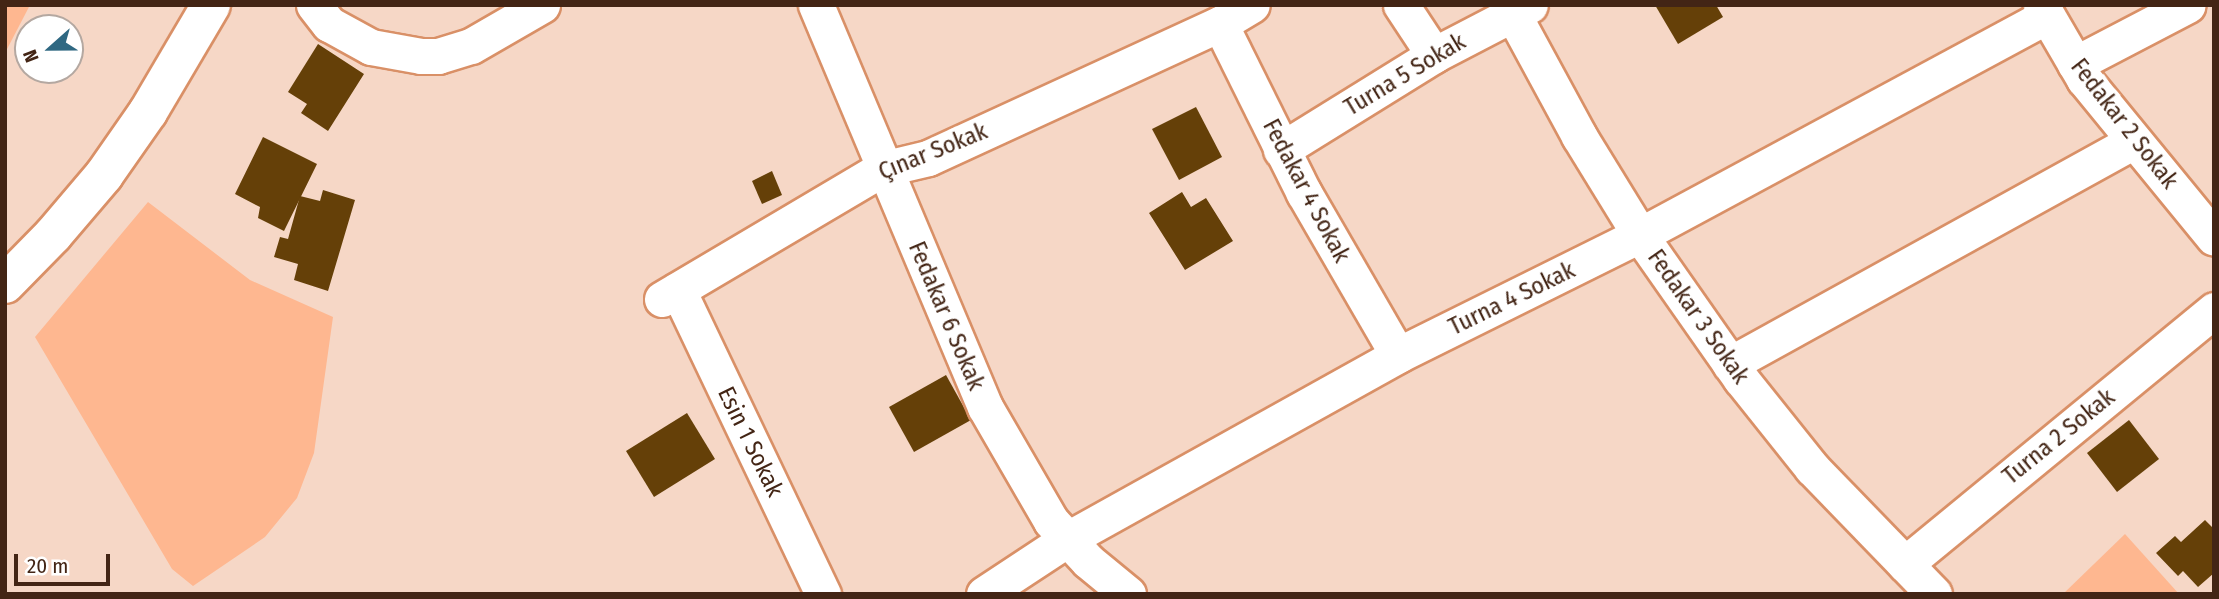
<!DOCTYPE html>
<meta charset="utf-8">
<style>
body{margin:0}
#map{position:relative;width:2219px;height:599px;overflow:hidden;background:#f6d7c6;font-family:"Fira Sans Condensed",sans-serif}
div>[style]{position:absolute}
.green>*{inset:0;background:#feb790}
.building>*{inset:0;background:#654008}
.roads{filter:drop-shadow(2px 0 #d99067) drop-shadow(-2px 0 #d99067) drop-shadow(0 2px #d99067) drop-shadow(0 -2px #d99067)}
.street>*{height:35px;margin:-17.5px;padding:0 17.5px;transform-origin:17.5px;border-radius:17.5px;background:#fff}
.secondary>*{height:38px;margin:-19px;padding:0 19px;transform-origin:19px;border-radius:19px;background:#fff}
span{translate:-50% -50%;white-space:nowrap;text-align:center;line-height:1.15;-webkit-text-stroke:7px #fff;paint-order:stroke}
.street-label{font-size:24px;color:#432515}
.frame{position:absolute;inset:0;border:7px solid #432515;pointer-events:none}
.north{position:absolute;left:14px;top:14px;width:70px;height:70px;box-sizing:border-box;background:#fff;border:2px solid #b4a8a1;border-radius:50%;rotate:249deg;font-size:19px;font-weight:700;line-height:28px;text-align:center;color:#432515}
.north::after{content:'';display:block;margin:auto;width:24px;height:32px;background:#2f6882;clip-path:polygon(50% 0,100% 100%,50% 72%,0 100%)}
.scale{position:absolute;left:14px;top:554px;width:96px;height:32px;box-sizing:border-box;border:4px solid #432515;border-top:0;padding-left:9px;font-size:21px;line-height:24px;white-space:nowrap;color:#432515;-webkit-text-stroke:5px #fff;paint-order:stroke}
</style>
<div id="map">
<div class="green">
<i style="clip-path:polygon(5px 5px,30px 5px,5px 53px)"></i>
<i style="clip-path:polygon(148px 202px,250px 280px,333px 317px,314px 453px,297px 498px,265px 537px,193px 586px,172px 569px,35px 337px)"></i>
<i style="clip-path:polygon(2125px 534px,2179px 594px,2063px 594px)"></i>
</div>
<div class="building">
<i style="clip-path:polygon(1655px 5px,1716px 5px,1723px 17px,1678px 44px)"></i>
<i style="clip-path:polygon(318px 44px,364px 74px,328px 131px,301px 113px,307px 104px,288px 92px)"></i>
<i style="clip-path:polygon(1196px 107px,1222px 157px,1179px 180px,1152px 129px)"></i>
<i style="clip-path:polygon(263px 137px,317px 164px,284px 231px,258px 218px,260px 207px,235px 194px)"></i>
<i style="clip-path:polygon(772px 171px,782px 195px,762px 204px,752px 181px)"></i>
<i style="clip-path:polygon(323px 190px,355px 200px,328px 291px,294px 280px,298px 264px,274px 257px,280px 237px,288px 239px,300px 196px,320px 201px)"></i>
<i style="clip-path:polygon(1182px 192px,1191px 207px,1206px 198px,1233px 241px,1185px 270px,1149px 213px)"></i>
<i style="clip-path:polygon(946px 375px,971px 420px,914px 452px,889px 407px)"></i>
<i style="clip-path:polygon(687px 413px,715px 459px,654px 497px,626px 451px)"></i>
<i style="clip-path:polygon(2129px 420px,2159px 459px,2117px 492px,2087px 453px)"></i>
<i style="clip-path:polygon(2205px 520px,2214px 529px,2214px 573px,2198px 587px,2183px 571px,2178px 576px,2156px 553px,2175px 536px,2181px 542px)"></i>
</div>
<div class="roads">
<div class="street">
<i style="left:314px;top:5px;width:24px;rotate:52deg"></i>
<i style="left:329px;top:24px;width:48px;rotate:28.7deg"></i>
<i style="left:371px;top:47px;width:51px;rotate:10.2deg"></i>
<i style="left:421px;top:56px;width:17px"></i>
<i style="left:438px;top:56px;width:34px;rotate:-17deg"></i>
<i style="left:471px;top:46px;width:82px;rotate:-30deg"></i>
<i style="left:816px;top:5px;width:436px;rotate:67.2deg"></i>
<i style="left:985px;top:407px;width:132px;rotate:59.9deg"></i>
<i style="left:1051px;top:521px;width:54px;rotate:47.2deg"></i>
<i style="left:1088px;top:561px;width:52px;rotate:39.5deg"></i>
<i style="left:1401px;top:5px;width:60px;rotate:56.6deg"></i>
<i style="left:1508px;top:5px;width:149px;rotate:61.5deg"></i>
<i style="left:1579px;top:136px;width:116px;rotate:58.4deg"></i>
<i style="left:1640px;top:235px;width:176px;rotate:55deg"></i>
<i style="left:1741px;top:379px;width:114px;rotate:51.4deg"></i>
<i style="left:1812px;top:468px;width:175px;rotate:45.9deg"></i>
<i style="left:2041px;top:5px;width:86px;rotate:59.8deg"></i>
<i style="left:2084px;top:79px;width:205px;rotate:50.7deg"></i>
<i style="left:1220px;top:24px;width:189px;rotate:63.6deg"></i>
<i style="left:1304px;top:193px;width:187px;rotate:59.9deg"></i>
<i style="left:2075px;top:64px;width:127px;rotate:-27.6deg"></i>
<i style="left:1281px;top:150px;width:180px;rotate:-31.8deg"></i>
<i style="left:1434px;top:55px;width:108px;rotate:-27.5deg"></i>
<i style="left:678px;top:290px;width:337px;rotate:64.5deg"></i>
<i style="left:662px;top:299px;width:256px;rotate:-30.6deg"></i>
<i style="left:882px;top:169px;width:47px;rotate:-13.4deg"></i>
<i style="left:928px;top:158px;width:321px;rotate:-24.7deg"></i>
<i style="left:1220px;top:24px;width:37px;rotate:-31deg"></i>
<i style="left:1730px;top:364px;width:461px;rotate:-28.9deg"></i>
<i style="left:1905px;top:564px;width:400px;rotate:-39.4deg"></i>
<i style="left:984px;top:594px;width:98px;rotate:-33.4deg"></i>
<i style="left:1066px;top:540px;width:380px;rotate:-29.1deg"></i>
<i style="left:1398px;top:355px;width:270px;rotate:-26.4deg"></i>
<i style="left:1640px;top:235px;width:462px;rotate:-28.3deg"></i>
</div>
<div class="secondary">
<i style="left:5px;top:284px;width:69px;rotate:-45.6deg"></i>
<i style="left:53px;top:235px;width:79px;rotate:-49.6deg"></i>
<i style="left:104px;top:175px;width:77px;rotate:-55.1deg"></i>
<i style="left:148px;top:112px;width:124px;rotate:-59.5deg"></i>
</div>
</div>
<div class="street-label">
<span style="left:1405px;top:75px;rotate:-31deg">Turna 5 Sokak</span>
<span style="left:2124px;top:124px;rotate:52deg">Fedakar 2 Sokak</span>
<span style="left:933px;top:152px;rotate:-22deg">Çınar Sokak</span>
<span style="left:1306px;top:191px;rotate:62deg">Fedakar 4 Sokak</span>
<span style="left:1512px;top:299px;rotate:-26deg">Turna 4 Sokak</span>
<span style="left:946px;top:316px;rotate:67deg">Fedakar 6 Sokak</span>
<span style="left:1698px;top:317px;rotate:55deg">Fedakar 3 Sokak</span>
<span style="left:2059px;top:437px;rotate:-39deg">Turna 2 Sokak</span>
<span style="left:750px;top:442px;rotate:64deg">Esin 1 Sokak</span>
</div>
<div class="frame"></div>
<div class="north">N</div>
<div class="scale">20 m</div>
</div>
